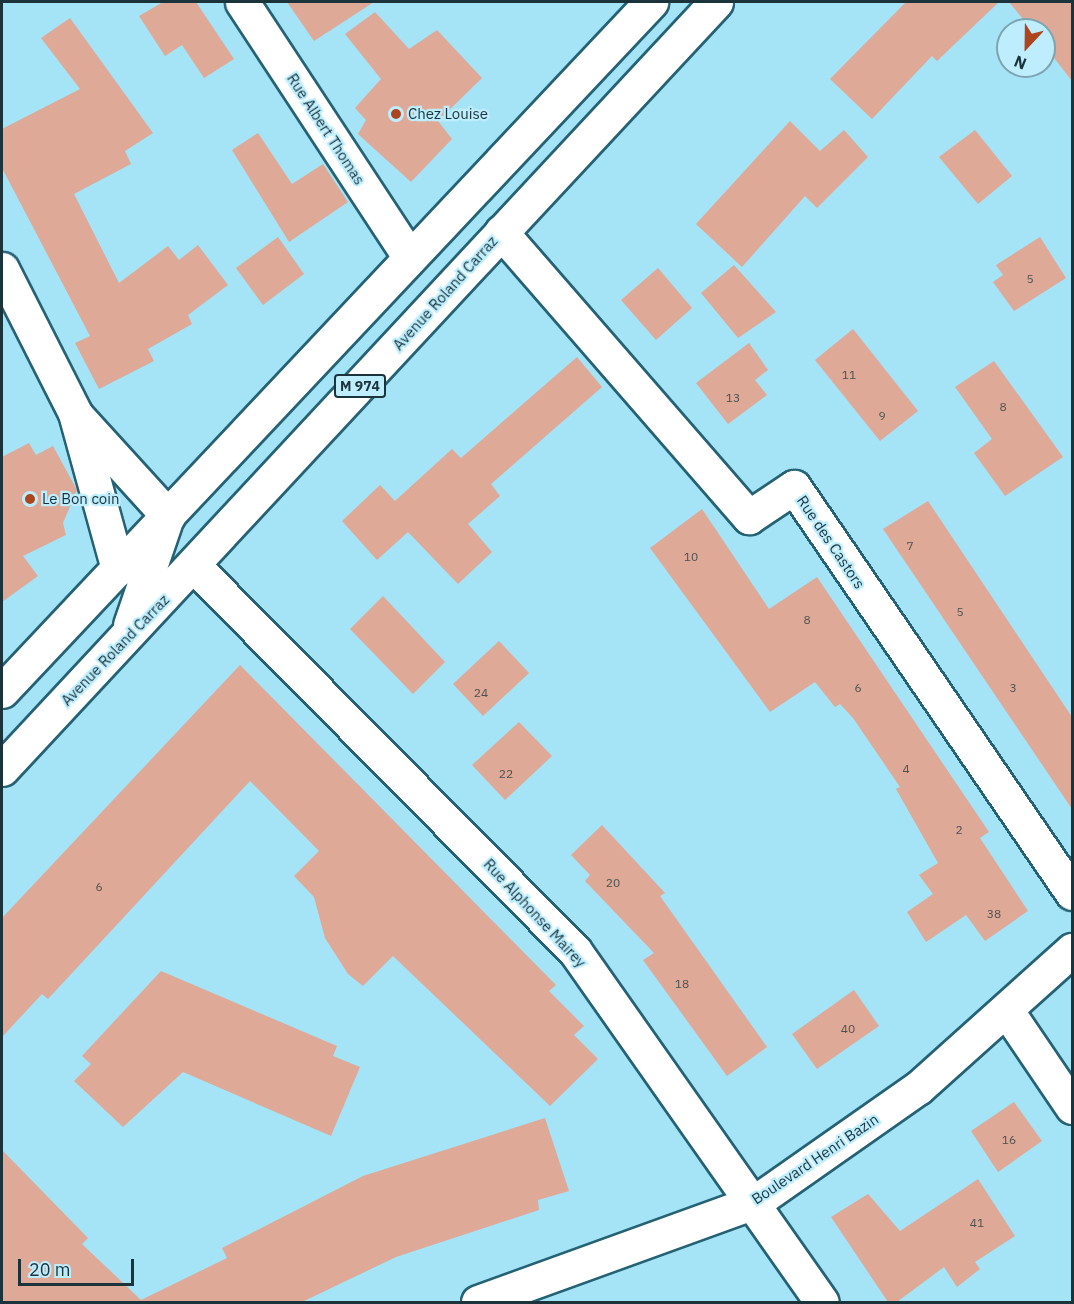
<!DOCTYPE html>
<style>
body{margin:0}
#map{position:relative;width:1074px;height:1304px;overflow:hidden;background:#a5e3f7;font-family:"IBM Plex Sans",sans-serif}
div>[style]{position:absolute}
.building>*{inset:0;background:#dea996}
.roads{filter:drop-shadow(2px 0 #256274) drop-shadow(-2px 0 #256274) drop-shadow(0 2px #256274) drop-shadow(0 -2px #256274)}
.minor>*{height:33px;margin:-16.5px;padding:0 16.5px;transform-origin:16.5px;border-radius:16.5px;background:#fff}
.major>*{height:33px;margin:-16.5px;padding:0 16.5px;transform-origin:16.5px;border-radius:16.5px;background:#fff}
.dots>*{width:16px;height:16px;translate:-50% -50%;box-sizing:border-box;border:3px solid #beeefe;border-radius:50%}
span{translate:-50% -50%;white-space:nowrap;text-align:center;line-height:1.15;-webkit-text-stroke:4.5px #beeefe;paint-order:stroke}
.number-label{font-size:12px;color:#4c5152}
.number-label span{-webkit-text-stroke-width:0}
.shield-label span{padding:2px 4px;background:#beeefe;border:2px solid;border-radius:4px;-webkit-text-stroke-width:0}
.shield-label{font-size:14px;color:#1b343c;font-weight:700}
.poi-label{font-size:15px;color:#1b343c}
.left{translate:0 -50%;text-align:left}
.street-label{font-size:15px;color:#1b343c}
.frame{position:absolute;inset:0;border:3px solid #1b343c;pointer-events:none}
.north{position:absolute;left:996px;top:18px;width:60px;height:60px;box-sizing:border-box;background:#beeefe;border:2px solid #7da4b0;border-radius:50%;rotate:202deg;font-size:16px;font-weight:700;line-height:24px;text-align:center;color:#1b343c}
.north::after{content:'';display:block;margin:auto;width:21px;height:27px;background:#ad461f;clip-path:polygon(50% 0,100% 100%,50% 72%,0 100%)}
.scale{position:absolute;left:18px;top:1259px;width:116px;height:27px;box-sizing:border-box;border:3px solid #1b343c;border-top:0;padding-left:8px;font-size:18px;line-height:21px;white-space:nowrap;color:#1b343c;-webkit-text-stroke:4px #beeefe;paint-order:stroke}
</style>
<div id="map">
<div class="building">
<i style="clip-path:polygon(163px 2px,196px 2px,234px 59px,204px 78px,182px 45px,165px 56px,139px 16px)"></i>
<i style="clip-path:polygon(287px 2px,374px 2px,314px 41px)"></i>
<i style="clip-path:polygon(906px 2px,999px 2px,937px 61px,932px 56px,872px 119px,830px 79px)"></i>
<i style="clip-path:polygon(1009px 2px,1072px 2px,1072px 81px,1044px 45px,1044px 30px,1032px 30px)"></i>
<i style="clip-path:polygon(375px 12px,409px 49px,437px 30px,482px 78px,438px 121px,452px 139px,411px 182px,358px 134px,366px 120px,355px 108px,381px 79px,345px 34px)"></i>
<i style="clip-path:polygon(70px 18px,153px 133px,125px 151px,131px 164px,74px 194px,119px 283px,168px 246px,179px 260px,198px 245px,228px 285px,188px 315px,192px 324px,148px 349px,154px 361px,99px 389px,75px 343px,90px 336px,2px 168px,2px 129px,80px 89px,41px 38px)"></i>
<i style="clip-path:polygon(790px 121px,820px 151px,844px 130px,868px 157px,817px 208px,805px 196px,742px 267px,696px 224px)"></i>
<i style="clip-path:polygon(975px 130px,1012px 176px,978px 204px,939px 157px)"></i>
<i style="clip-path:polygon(258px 133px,292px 184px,323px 164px,348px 202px,289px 242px,232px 150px)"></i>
<i style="clip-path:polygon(278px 237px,304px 274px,263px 305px,236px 268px)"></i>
<i style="clip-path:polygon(1040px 237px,1066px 278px,1014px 311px,993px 282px,1003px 275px,996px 265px)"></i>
<i style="clip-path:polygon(734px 265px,776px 312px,738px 338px,701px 293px)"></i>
<i style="clip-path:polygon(658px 268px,692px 308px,656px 340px,621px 300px)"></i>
<i style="clip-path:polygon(853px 329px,918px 411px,880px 441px,815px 360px)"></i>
<i style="clip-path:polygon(749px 343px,768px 370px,755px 380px,767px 395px,728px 424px,696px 383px)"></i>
<i style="clip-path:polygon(577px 357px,602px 387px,491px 484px,500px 496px,468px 524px,492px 552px,458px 584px,408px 532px,377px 560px,342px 521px,380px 485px,395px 501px,452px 449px,461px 458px)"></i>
<i style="clip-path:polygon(994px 361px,1063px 457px,1005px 496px,974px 453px,992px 439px,955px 387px)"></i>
<i style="clip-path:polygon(29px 443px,36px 455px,53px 446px,77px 490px,63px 523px,66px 535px,23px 556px,38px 576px,2px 602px,2px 457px)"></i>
<i style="clip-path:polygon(928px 501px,1072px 717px,1072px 809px,883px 529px)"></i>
<i style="clip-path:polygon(702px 509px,769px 609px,817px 577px,989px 832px,980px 838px,1028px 911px,985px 941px,966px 915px,926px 942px,907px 912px,933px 894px,919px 875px,938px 863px,896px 789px,900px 787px,853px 718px,840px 704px,835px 707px,815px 682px,770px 712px,650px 548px)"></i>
<i style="clip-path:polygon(383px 596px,445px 662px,413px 694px,350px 629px)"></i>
<i style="clip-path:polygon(499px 641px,529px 673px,483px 716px,453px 684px)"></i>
<i style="clip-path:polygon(240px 665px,556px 985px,549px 991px,584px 1026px,574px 1035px,598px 1059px,550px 1106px,393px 956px,363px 986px,348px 974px,325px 938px,314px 897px,294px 876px,319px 851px,250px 781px,48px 999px,42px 994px,2px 1037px,2px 918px)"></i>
<i style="clip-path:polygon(519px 722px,552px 756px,505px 800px,472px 765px)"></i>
<i style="clip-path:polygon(602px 825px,665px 893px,660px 896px,767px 1047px,727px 1076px,643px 960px,654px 953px,585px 881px,590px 875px,571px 855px)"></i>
<i style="clip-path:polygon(161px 971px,337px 1046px,333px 1056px,360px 1067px,331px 1136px,183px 1072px,123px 1127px,74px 1081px,91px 1064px,82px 1056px)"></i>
<i style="clip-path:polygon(854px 990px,879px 1026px,817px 1069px,792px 1034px)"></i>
<i style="clip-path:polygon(1014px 1102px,1042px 1141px,998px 1172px,971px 1131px)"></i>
<i style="clip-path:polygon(545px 1118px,569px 1191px,538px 1200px,539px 1210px,396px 1257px,302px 1302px,2px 1302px,2px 1150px,88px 1238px,82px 1244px,141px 1300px,227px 1258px,222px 1248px,363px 1176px)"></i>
<i style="clip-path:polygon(978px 1179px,1015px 1236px,975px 1262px,980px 1269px,957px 1287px,944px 1267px,897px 1302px,888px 1302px,831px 1217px,868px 1194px,900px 1231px)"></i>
</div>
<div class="roads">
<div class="minor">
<i style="left:242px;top:2px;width:304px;rotate:56.7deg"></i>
<i style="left:501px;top:232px;width:378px;rotate:49deg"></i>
<i style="left:749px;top:517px;width:54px;rotate:-33.7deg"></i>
<i style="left:794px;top:487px;width:492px;rotate:55.6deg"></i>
<i style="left:2px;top:269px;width:161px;rotate:63.1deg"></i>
<i style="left:75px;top:413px;width:162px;rotate:74.6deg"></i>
<i style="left:78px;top:417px;width:134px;rotate:47.7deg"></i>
<i style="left:195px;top:567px;width:540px;rotate:45.3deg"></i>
<i style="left:575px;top:951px;width:429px;rotate:54.9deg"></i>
<i style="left:1007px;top:1011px;width:116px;rotate:55.9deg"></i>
<i style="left:478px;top:1302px;width:294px;rotate:-19.9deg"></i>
<i style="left:755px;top:1202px;width:199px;rotate:-35deg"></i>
<i style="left:918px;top:1088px;width:207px;rotate:-41.9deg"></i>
</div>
<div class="major">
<i style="left:130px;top:625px;width:108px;rotate:-71.1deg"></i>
<i style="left:2px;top:691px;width:947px;rotate:-46.71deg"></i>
<i style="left:2px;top:769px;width:1048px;rotate:-47.05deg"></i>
</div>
</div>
<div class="dots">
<i style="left:396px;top:114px;background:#ad461f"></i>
<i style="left:30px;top:499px;background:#ad461f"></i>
</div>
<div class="number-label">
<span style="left:1030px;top:279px">5</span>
<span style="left:849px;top:375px">11</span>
<span style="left:733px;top:398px">13</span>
<span style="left:1003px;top:407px">8</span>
<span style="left:882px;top:416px">9</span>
<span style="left:910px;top:546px">7</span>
<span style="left:691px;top:557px">10</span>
<span style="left:960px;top:612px">5</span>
<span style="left:807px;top:620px">8</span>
<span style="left:858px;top:688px">6</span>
<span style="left:1013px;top:688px">3</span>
<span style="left:481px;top:693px">24</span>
<span style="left:906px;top:769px">4</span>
<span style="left:506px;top:774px">22</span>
<span style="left:959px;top:830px">2</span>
<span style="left:613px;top:883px">20</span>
<span style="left:99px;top:887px">6</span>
<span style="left:994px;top:914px">38</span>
<span style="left:682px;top:984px">18</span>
<span style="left:848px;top:1029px">40</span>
<span style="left:1009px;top:1140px">16</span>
<span style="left:977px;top:1223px">41</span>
</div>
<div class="shield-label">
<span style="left:360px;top:386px">M 974</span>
</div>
<div class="poi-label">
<span class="left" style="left:408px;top:114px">Chez Louise</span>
<span class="left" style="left:42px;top:499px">Le Bon coin</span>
</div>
<div class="street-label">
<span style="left:326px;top:129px;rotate:57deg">Rue Albert Thomas</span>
<span style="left:445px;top:293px;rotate:-48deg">Avenue Roland Carraz</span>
<span style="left:831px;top:542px;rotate:56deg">Rue des Castors</span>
<span style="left:115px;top:650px;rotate:-46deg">Avenue Roland Carraz</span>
<span style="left:535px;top:913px;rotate:47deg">Rue Alphonse Mairey</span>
<span style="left:815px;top:1159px;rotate:-34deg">Boulevard Henri Bazin</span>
</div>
<div class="frame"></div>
<div class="north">N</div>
<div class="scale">20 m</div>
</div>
